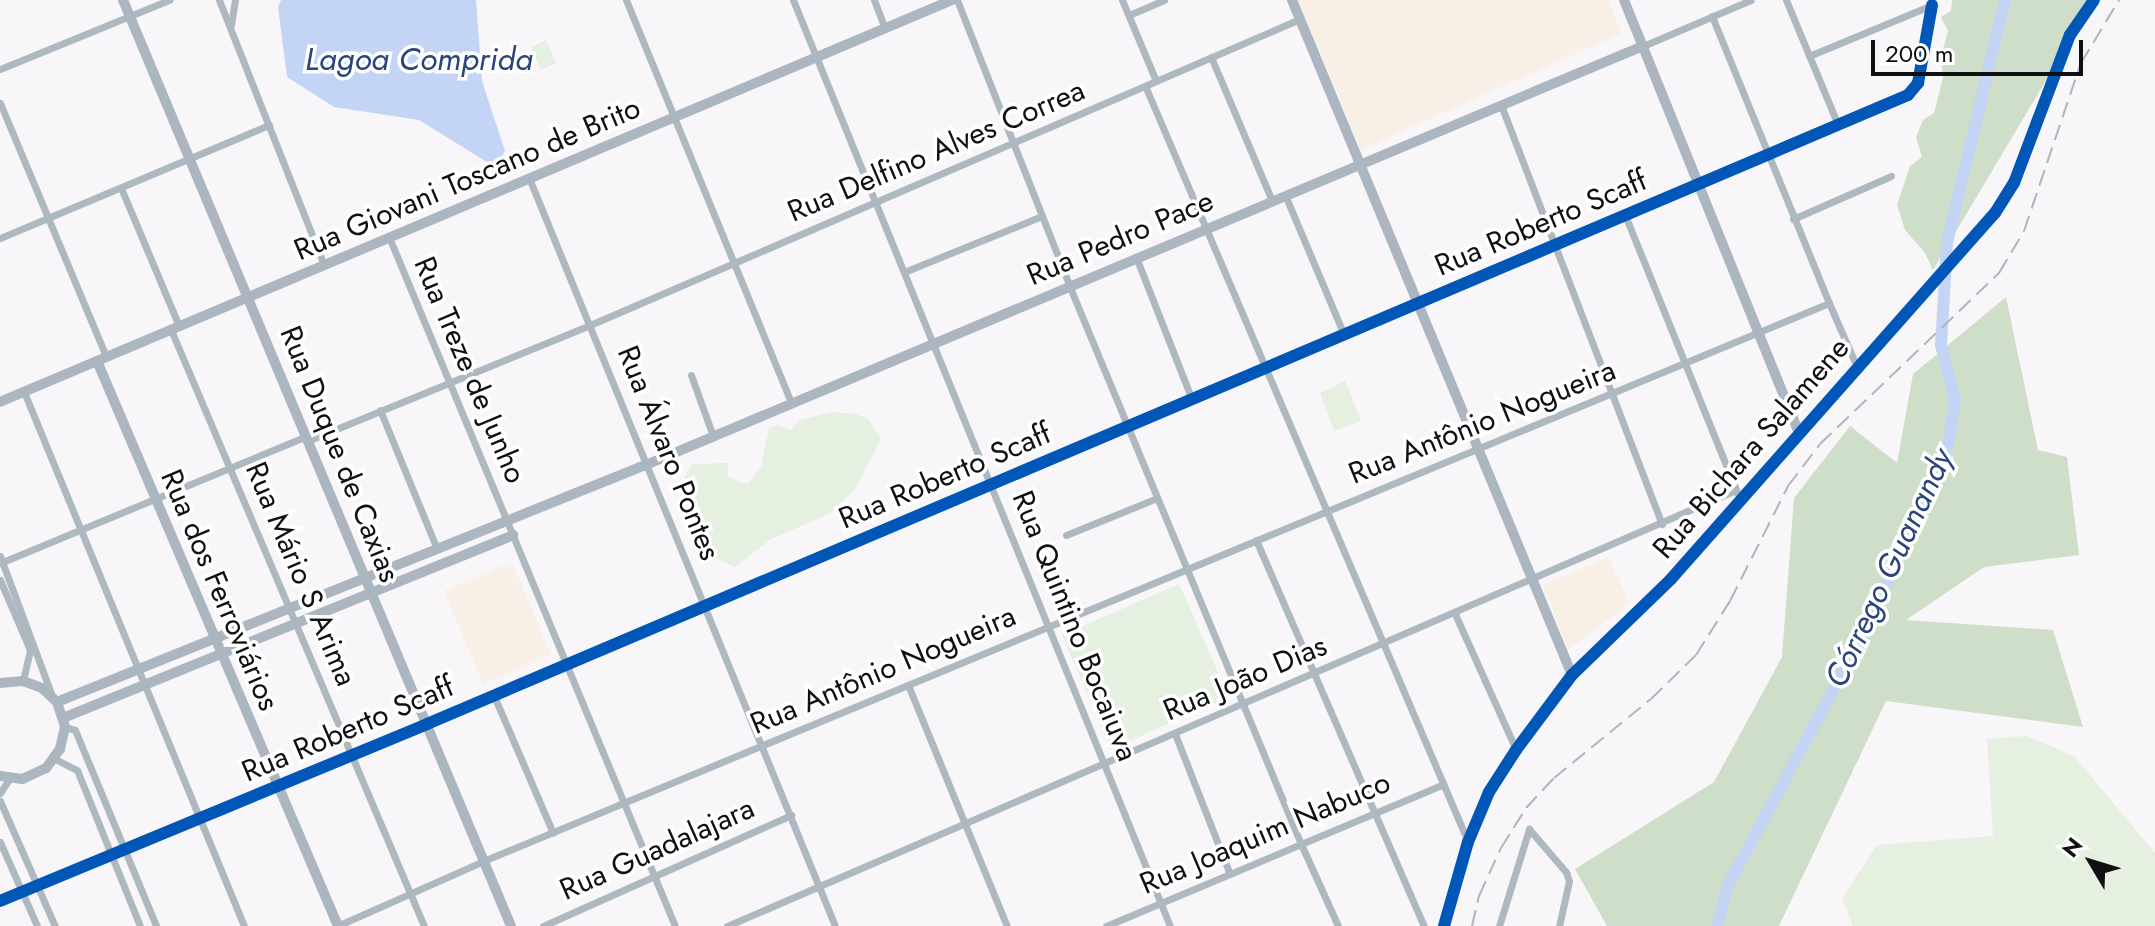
<!DOCTYPE html>
<meta charset="utf-8">
<style>
body{margin:0}
#map{position:relative;width:2155px;height:926px;overflow:hidden;background:#f9f6f9;font-family:Jost,sans-serif}
div>[style]{position:absolute}
.education>*{inset:0;background:#f8f0e6}
.green>*{inset:0;background:#e5f0e1}
.forest>*{inset:0;background:#cedec8}
.water>*{inset:0;background:#c4d4f5}
.river>*{height:12px;margin:-6px;padding:0 6px;transform-origin:6px;border-radius:6px;background:#c4d4f5}
.street>*{height:7px;margin:-3.5px;padding:0 3.5px;transform-origin:3.5px;border-radius:3.5px;background:#adb8c1}
.secondary>*{height:10px;margin:-5px;padding:0 5px;transform-origin:5px;border-radius:5px;background:#acb6c0}
.rail>*{height:2px;margin-top:-1px;transform-origin:0;background:repeating-linear-gradient(90deg,#b1b5b9 0 16px,transparent 0 24px)}
.cycleway>*{height:12px;margin:-6px;padding:0 6px;transform-origin:6px;border-radius:6px;background:#0057b8}
span{translate:-50% -50%;white-space:nowrap;text-align:center;line-height:1.15;-webkit-text-stroke:7px #fff;paint-order:stroke}
.street-label{font-size:30px;color:#100f11}
.water-label{font-size:32px;color:#2a447c;font-style:italic}
.north{position:absolute;left:2051px;top:822px;width:80px;height:80px;-webkit-text-stroke:6px #fff;paint-order:stroke;rotate:308deg;font-size:22px;font-weight:700;line-height:32px;text-align:center;color:#100f11}
.north::after{content:'';display:block;margin:auto;width:28px;height:36px;background:#100f11;clip-path:polygon(50% 0,100% 100%,50% 72%,0 100%)}
.scale{position:absolute;left:1871px;top:40px;width:212px;height:36px;box-sizing:border-box;border:4px solid #100f11;border-top:0;padding-left:10px;font-size:24px;line-height:28px;white-space:nowrap;color:#100f11;-webkit-text-stroke:6px #fff;paint-order:stroke}
</style>
<div id="map">
<div class="education">
<i style="clip-path:polygon(1298px 0,1608px 0,1622px 33px,1361px 150px)"></i>
<i style="clip-path:polygon(1608px 557px,1630px 603px,1568px 650px,1543px 585px)"></i>
<i style="clip-path:polygon(512px 562px,551px 655px,483px 684px,444px 591px)"></i>
</div>
<div class="green">
<i style="clip-path:polygon(546px 40px,556px 63px,541px 70px,531px 47px)"></i>
<i style="clip-path:polygon(1345px 381px,1361px 421px,1334px 431px,1320px 393px)"></i>
<i style="clip-path:polygon(832px 412px,856px 414px,868px 419px,881px 439px,856px 488px,829px 514px,771px 539px,735px 567px,712px 557px,704px 548px,706px 536px,700px 528px,687px 526px,697px 513px,691px 487px,684px 478px,692px 464px,728px 463px,728px 477px,747px 484px,761px 467px,769px 428px,777px 425px,791px 430px,799px 420px)"></i>
<i style="clip-path:polygon(1179px 584px,1229px 697px,1111px 749px,1062px 635px)"></i>
<i style="clip-path:polygon(2027px 736px,2074px 756px,2155px 853px,2155px 926px,1853px 926px,1842px 898px,1877px 845px,1993px 836px,1987px 739px)"></i>
</div>
<div class="forest">
<i style="clip-path:polygon(1952px 0,2094px 0,1933px 270px,1925px 253px,1905px 230px,1897px 205px,1910px 166px,1922px 157px,1916px 137px,1923px 120px,1934px 113px,1943px 78px,1941px 56px,1948px 31px,1941px 17px,1951px 11px)"></i>
<i style="clip-path:polygon(2006px 297px,2038px 450px,2067px 457px,2079px 555px,1984px 567px,1906px 620px,2053px 630px,2083px 727px,1886px 701px,1779px 926px,1607px 926px,1575px 869px,1714px 782px,1782px 657px,1794px 498px,1850px 426px,1897px 463px,1913px 374px)"></i>
</div>
<div class="water">
<i style="clip-path:polygon(281px 0,476px 0,482px 81px,505px 151px,495px 167px,419px 120px,334px 107px,287px 77px,278px 7px)"></i>
</div>
<div class="river">
<i style="left:1717px;top:926px;width:40px;rotate:-75.6deg"></i>
<i style="left:1727px;top:887px;width:287px;rotate:-61.7deg"></i>
<i style="left:1863px;top:634px;width:195px;rotate:-64.9deg"></i>
<i style="left:1946px;top:457px;width:57px;rotate:-80.9deg"></i>
<i style="left:1955px;top:401px;width:58px;rotate:-104deg"></i>
<i style="left:1941px;top:345px;width:102px;rotate:-86.6deg"></i>
<i style="left:1947px;top:243px;width:250px;rotate:-76.6deg"></i>
</div>
<div class="street">
<i style="left:219px;top:0;width:285px;rotate:68.4deg"></i>
<i style="left:626px;top:0;width:435px;rotate:67.7deg"></i>
<i style="left:793px;top:0;width:1000px;rotate:67.85deg"></i>
<i style="left:874px;top:0;width:30px;rotate:69deg"></i>
<i style="left:957px;top:0;width:306px;rotate:68.5deg"></i>
<i style="left:1069px;top:285px;width:605px;rotate:67.46deg"></i>
<i style="left:1301px;top:844px;width:90px;rotate:65.7deg"></i>
<i style="left:1122px;top:0;width:88px;rotate:67.2deg"></i>
<i style="left:1786px;top:0;width:135px;rotate:67.4deg"></i>
<i style="left:1129px;top:15px;width:38px;rotate:-23deg"></i>
<i style="left:231px;top:25px;width:25px;rotate:-81deg"></i>
<i style="left:1643px;top:46px;width:117px;rotate:-23.1deg"></i>
<i style="left:1809px;top:56px;width:133px;rotate:-22.5deg"></i>
<i style="left:1932px;top:5px;width:5px;rotate:-90deg"></i>
<i style="left:1211px;top:57px;width:156px;rotate:67deg"></i>
<i style="left:0;top:69px;width:183px;rotate:-22.2deg"></i>
<i style="left:1146px;top:88px;width:820px;rotate:66.87deg"></i>
<i style="left:0;top:103px;width:275px;rotate:67.3deg"></i>
<i style="left:1501px;top:105px;width:449px;rotate:69deg"></i>
<i style="left:529px;top:178px;width:808px;rotate:67.75deg"></i>
<i style="left:121px;top:188px;width:150px;rotate:67.2deg"></i>
<i style="left:1285px;top:195px;width:152px;rotate:67.1deg"></i>
<i style="left:1625px;top:215px;width:301px;rotate:68deg"></i>
<i style="left:1793px;top:219px;width:107px;rotate:-23.7deg"></i>
<i style="left:389px;top:237px;width:746px;rotate:67.46deg"></i>
<i style="left:0;top:238px;width:292px;rotate:-22.8deg"></i>
<i style="left:1136px;top:257px;width:154px;rotate:68.6deg"></i>
<i style="left:904px;top:272px;width:149px;rotate:-22.1deg"></i>
<i style="left:1829px;top:303px;width:70px;rotate:66.4deg"></i>
<i style="left:171px;top:330px;width:647px;rotate:67deg"></i>
<i style="left:691px;top:375px;width:65px;rotate:70.2deg"></i>
<i style="left:24px;top:392px;width:578px;rotate:67.61deg"></i>
<i style="left:380px;top:410px;width:150px;rotate:67.7deg"></i>
<i style="left:312px;top:439px;width:300px;rotate:-22.3deg"></i>
<i style="left:590px;top:325px;width:773px;rotate:-23.32deg"></i>
<i style="left:1066px;top:535px;width:98px;rotate:-22.1deg"></i>
<i style="left:1256px;top:540px;width:421px;rotate:66.5deg"></i>
<i style="left:0;top:556px;width:149px;rotate:69.6deg"></i>
<i style="left:0;top:563px;width:332px;rotate:-22.5deg"></i>
<i style="left:0;top:580px;width:76px;rotate:66.8deg"></i>
<i style="left:30px;top:650px;width:32px;rotate:103deg"></i>
<i style="left:1455px;top:614px;width:149px;rotate:65.8deg"></i>
<i style="left:908px;top:685px;width:261px;rotate:67.7deg"></i>
<i style="left:494px;top:696px;width:149px;rotate:66.7deg"></i>
<i style="left:65px;top:727px;width:10px;rotate:17deg"></i>
<i style="left:75px;top:730px;width:212px;rotate:67.5deg"></i>
<i style="left:1175px;top:734px;width:150px;rotate:68.6deg"></i>
<i style="left:55px;top:759px;width:25px;rotate:27deg"></i>
<i style="left:77px;top:770px;width:168px;rotate:68deg"></i>
<i style="left:0;top:793px;width:17px;rotate:-57deg"></i>
<i style="left:0;top:801px;width:137px;rotate:66.3deg"></i>
<i style="left:0;top:842px;width:92px;rotate:66.2deg"></i>
<i style="left:0;top:901px;width:462px;rotate:-22.5deg"></i>
<i style="left:427px;top:724px;width:1609px;rotate:-23.01deg"></i>
<i style="left:1908px;top:95px;width:16px;rotate:-50deg"></i>
<i style="left:1918px;top:83px;width:79px;rotate:-79.8deg"></i>
<i style="left:337px;top:926px;width:165px;rotate:-23.9deg"></i>
<i style="left:488px;top:859px;width:1452px;rotate:-22.52deg"></i>
<i style="left:1829px;top:303px;width:310px;rotate:-112.2deg"></i>
<i style="left:543px;top:926px;width:272px;rotate:-24.1deg"></i>
<i style="left:727px;top:926px;width:1099px;rotate:-23.37deg"></i>
<i style="left:1106px;top:926px;width:366px;rotate:-22.8deg"></i>
<i style="left:1499px;top:926px;width:102px;rotate:-72.8deg"></i>
<i style="left:1529px;top:829px;width:57px;rotate:49.3deg"></i>
<i style="left:1566px;top:872px;width:9px;rotate:72deg"></i>
<i style="left:1569px;top:881px;width:46px;rotate:102.5deg"></i>
</div>
<div class="secondary">
<i style="left:123px;top:0;width:1004px;rotate:67.27deg"></i>
<i style="left:1292px;top:0;width:731px;rotate:67.47deg"></i>
<i style="left:1624px;top:0;width:467px;rotate:68deg"></i>
<i style="left:97px;top:361px;width:614px;rotate:66.9deg"></i>
<i style="left:0;top:402px;width:1033px;rotate:-22.89deg"></i>
<i style="left:0;top:683px;width:23px;rotate:-5deg"></i>
<i style="left:23px;top:681px;width:20px;rotate:20deg"></i>
<i style="left:42px;top:688px;width:21px;rotate:43deg"></i>
<i style="left:57px;top:702px;width:26px;rotate:72deg"></i>
<i style="left:65px;top:727px;width:23px;rotate:103deg"></i>
<i style="left:60px;top:749px;width:24px;rotate:126deg"></i>
<i style="left:46px;top:768px;width:26px;rotate:155deg"></i>
<i style="left:22px;top:779px;width:22px;rotate:-172deg"></i>
<i style="left:57px;top:702px;width:637px;rotate:-21.94deg"></i>
<i style="left:648px;top:464px;width:1079px;rotate:-22.79deg"></i>
<i style="left:63px;top:718px;width:486px;rotate:-22.1deg"></i>
<i style="left:1444px;top:926px;width:87px;rotate:-74.1deg"></i>
<i style="left:1468px;top:842px;width:54px;rotate:-67.2deg"></i>
<i style="left:1489px;top:792px;width:50px;rotate:-57.3deg"></i>
<i style="left:1516px;top:750px;width:94px;rotate:-53.3deg"></i>
<i style="left:1572px;top:675px;width:138px;rotate:-44.1deg"></i>
<i style="left:1671px;top:579px;width:489px;rotate:-48.5deg"></i>
<i style="left:1995px;top:213px;width:36px;rotate:-58deg"></i>
<i style="left:2014px;top:183px;width:158px;rotate:-69.3deg"></i>
<i style="left:2070px;top:35px;width:42px;rotate:-55.6deg"></i>
</div>
<div class="rail">
<i style="left:1472px;top:926px;width:31px;rotate:-77deg"></i>
<i style="left:1479px;top:896px;width:53px;rotate:-65.4deg"></i>
<i style="left:1501px;top:848px;width:47px;rotate:-58deg"></i>
<i style="left:1526px;top:808px;width:41px;rotate:-47deg"></i>
<i style="left:1554px;top:778px;width:125px;rotate:-39.2deg"></i>
<i style="left:1651px;top:699px;width:63px;rotate:-44.4deg"></i>
<i style="left:1696px;top:655px;width:64px;rotate:-57.8deg"></i>
<i style="left:1730px;top:601px;width:129px;rotate:-63.2deg"></i>
<i style="left:1788px;top:486px;width:53px;rotate:-52.7deg"></i>
<i style="left:1820px;top:444px;width:248px;rotate:-43.7deg"></i>
<i style="left:1999px;top:273px;width:49px;rotate:-59.2deg"></i>
<i style="left:2024px;top:231px;width:177px;rotate:-71.3deg"></i>
<i style="left:2081px;top:63px;width:74px;rotate:-58.9deg"></i>
</div>
<div class="cycleway">
<i style="left:0;top:901px;width:462px;rotate:-22.5deg"></i>
<i style="left:427px;top:724px;width:1609px;rotate:-23.01deg"></i>
<i style="left:1908px;top:95px;width:16px;rotate:-50deg"></i>
<i style="left:1918px;top:83px;width:79px;rotate:-79.8deg"></i>
<i style="left:1444px;top:926px;width:87px;rotate:-74.1deg"></i>
<i style="left:1468px;top:842px;width:54px;rotate:-67.2deg"></i>
<i style="left:1489px;top:792px;width:50px;rotate:-57.3deg"></i>
<i style="left:1516px;top:750px;width:94px;rotate:-53.3deg"></i>
<i style="left:1572px;top:675px;width:138px;rotate:-44.1deg"></i>
<i style="left:1671px;top:579px;width:489px;rotate:-48.5deg"></i>
<i style="left:1995px;top:213px;width:36px;rotate:-58deg"></i>
<i style="left:2014px;top:183px;width:158px;rotate:-69.3deg"></i>
<i style="left:2070px;top:35px;width:42px;rotate:-55.6deg"></i>
</div>
<div class="street-label">
<span style="left:936px;top:151px;rotate:-23deg">Rua Delfino Alves Correa</span>
<span style="left:467px;top:179px;rotate:-23deg">Rua Giovani Toscano de Brito</span>
<span style="left:1541px;top:223px;rotate:-23deg">Rua Roberto Scaff</span>
<span style="left:1120px;top:238px;rotate:-23deg">Rua Pedro Pace</span>
<span style="left:470px;top:370px;rotate:67deg">Rua Treze de Junho</span>
<span style="left:1482px;top:422px;rotate:-22deg">Rua Antônio Nogueira</span>
<span style="left:1751px;top:448px;rotate:-49deg">Rua Bichara Salamene</span>
<span style="left:669px;top:453px;rotate:68deg">Rua Álvaro Pontes</span>
<span style="left:340px;top:454px;rotate:68deg">Rua Duque de Caxias</span>
<span style="left:945px;top:476px;rotate:-23deg">Rua Roberto Scaff</span>
<span style="left:301px;top:574px;rotate:67deg">Rua Mário S Arima</span>
<span style="left:220px;top:590px;rotate:67deg">Rua dos Ferroviários</span>
<span style="left:1075px;top:626px;rotate:68deg">Rua Quintino Bocaiuva</span>
<span style="left:883px;top:670px;rotate:-23deg">Rua Antônio Nogueira</span>
<span style="left:1245px;top:678px;rotate:-23deg">Rua João Dias</span>
<span style="left:348px;top:729px;rotate:-23deg">Rua Roberto Scaff</span>
<span style="left:1265px;top:833px;rotate:-23deg">Rua Joaquim Nabuco</span>
<span style="left:657px;top:849px;rotate:-24deg">Rua Guadalajara</span>
</div>
<div class="water-label">
<span style="left:419px;top:59px">Lagoa Comprida</span>
<span style="left:1889px;top:568px;rotate:-65deg">Córrego Guanandy</span>
</div>
<div class="north">N</div>
<div class="scale">200 m</div>
</div>
